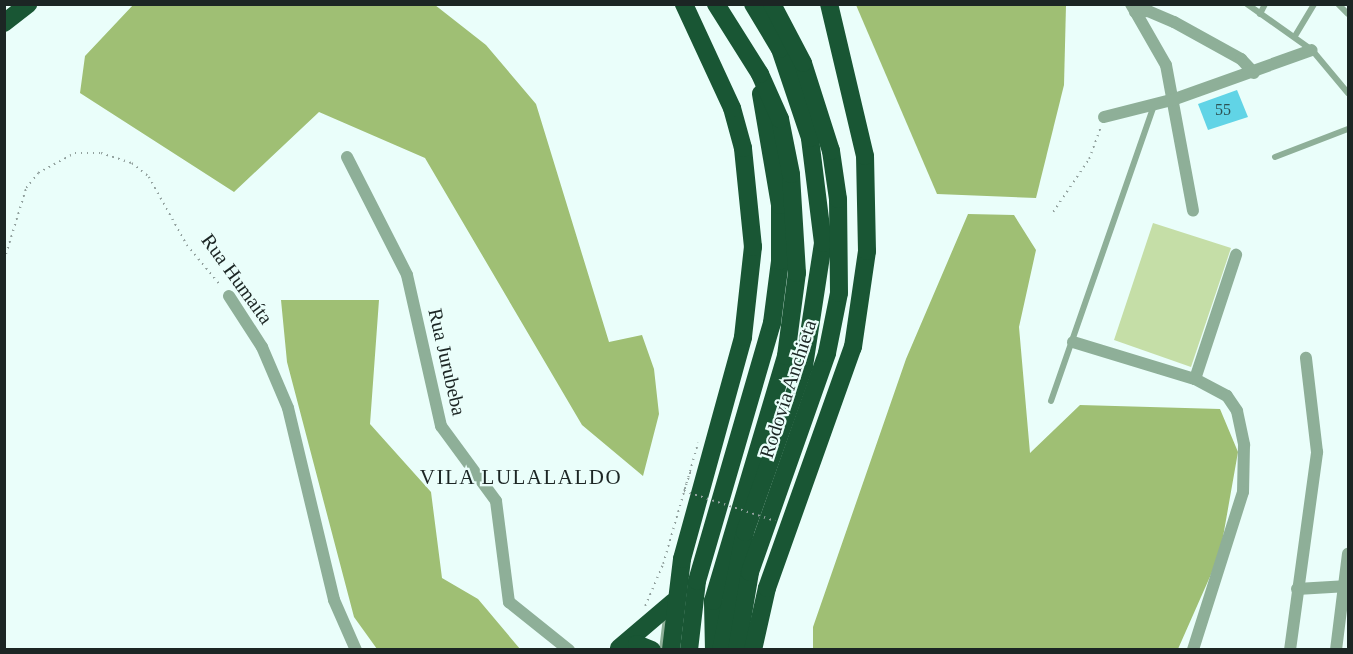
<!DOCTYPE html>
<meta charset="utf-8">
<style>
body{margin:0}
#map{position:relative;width:1353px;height:654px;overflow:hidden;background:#eafefa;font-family:Georgia,serif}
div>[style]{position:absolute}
.green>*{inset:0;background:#c5dea7}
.forest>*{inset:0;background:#9fbf74}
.building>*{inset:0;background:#61d4e6}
.path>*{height:1.5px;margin-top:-0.75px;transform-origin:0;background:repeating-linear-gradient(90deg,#92a19e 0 1.5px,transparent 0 6px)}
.service>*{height:6px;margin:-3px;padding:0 3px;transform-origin:3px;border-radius:3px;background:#8eaf98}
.minor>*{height:12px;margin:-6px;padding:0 6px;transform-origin:6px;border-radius:6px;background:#8eaf98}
.motorway>*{height:18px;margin:-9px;padding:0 9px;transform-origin:9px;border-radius:9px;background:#195634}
.path-bridge>*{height:1.5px;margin-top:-0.75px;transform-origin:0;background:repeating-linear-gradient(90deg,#92a19e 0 1.5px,transparent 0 6px)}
span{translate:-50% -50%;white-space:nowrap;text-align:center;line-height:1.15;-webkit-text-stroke:4.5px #eafefa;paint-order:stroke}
.number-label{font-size:16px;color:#2d5254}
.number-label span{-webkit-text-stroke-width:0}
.street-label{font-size:20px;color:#1c2624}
.neighbourhood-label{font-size:21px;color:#1c2624;letter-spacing:1.5px}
.frame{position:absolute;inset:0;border:6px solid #1c2624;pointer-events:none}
</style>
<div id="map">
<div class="green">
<i style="clip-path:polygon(1153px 223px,1231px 248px,1191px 367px,1114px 340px)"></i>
</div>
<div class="forest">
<i style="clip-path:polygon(134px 4px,435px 5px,486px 45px,536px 104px,609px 342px,642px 335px,654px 369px,659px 414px,643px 476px,582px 425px,425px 158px,319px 112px,234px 192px,80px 93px,85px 56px)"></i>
<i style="clip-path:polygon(856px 5px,1066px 5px,1064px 85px,1036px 198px,937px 194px)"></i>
<i style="clip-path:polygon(968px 214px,1014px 215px,1036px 250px,1019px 327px,1030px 453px,1080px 405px,1220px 409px,1238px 452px,1220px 554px,1178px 649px,813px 650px,813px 627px,906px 359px)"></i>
<i style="clip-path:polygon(281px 300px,379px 300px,370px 424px,431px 492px,442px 578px,478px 599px,520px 649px,377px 649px,354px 617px,287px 362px)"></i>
</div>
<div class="building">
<i style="clip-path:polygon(1237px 90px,1248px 117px,1208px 130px,1198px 104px)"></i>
</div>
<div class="path">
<i style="left:1053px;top:212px;width:64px;rotate:-55.8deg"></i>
<i style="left:1089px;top:159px;width:32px;rotate:-70deg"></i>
<i style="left:4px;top:260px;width:75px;rotate:-73deg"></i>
<i style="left:26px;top:188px;width:19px;rotate:-51deg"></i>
<i style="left:38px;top:173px;width:42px;rotate:-28.4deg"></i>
<i style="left:75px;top:153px;width:26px"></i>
<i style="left:101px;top:153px;width:33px;rotate:18deg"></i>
<i style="left:132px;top:163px;width:22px;rotate:39deg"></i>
<i style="left:149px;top:177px;width:78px;rotate:60.8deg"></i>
<i style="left:187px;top:245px;width:53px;rotate:50.3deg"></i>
<i style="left:684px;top:491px;width:20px;rotate:-72deg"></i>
<i style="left:645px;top:606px;width:46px;rotate:-66.8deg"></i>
<i style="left:663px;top:564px;width:126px;rotate:-73.9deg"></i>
</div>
<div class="service">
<i style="left:1247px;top:4px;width:80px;rotate:35.3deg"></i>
<i style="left:1312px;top:50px;width:56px;rotate:50.1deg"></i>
<i style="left:1338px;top:4px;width:14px;rotate:45deg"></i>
<i style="left:1260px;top:14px;width:11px;rotate:-63deg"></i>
<i style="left:1295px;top:36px;width:37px;rotate:-59deg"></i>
<i style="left:1275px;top:157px;width:78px;rotate:-21deg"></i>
<i style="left:1051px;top:401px;width:313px;rotate:-70.8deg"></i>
<i style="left:662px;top:650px;width:34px;rotate:-83deg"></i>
</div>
<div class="minor">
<i style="left:1131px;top:4px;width:70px;rotate:60.2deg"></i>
<i style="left:1166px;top:65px;width:148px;rotate:79.5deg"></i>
<i style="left:1135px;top:12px;width:13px;rotate:-4deg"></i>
<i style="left:1148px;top:11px;width:28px;rotate:23deg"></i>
<i style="left:1174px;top:22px;width:77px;rotate:28.9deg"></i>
<i style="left:1241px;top:59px;width:19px;rotate:47deg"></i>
<i style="left:1104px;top:117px;width:73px;rotate:-14.2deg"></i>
<i style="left:1175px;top:99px;width:145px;rotate:-19.7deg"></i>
<i style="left:347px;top:157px;width:132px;rotate:63deg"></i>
<i style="left:407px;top:275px;width:155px;rotate:77.3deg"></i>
<i style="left:441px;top:426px;width:93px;rotate:53.7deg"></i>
<i style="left:496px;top:501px;width:102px;rotate:82.7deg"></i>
<i style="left:509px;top:602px;width:77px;rotate:38.7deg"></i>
<i style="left:229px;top:296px;width:61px;rotate:57.1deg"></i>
<i style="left:262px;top:347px;width:66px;rotate:66.9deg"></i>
<i style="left:288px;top:408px;width:197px;rotate:76.5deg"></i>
<i style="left:334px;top:600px;width:55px;rotate:66.3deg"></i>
<i style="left:1073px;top:342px;width:127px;rotate:16.9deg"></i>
<i style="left:1195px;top:379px;width:36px;rotate:28deg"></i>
<i style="left:1227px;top:396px;width:18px;rotate:56deg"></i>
<i style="left:1237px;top:411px;width:35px;rotate:78deg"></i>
<i style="left:1244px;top:445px;width:47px;rotate:91.2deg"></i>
<i style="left:1243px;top:492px;width:166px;rotate:107.6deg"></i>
<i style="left:1195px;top:379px;width:131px;rotate:-71.7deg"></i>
<i style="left:1297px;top:589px;width:51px;rotate:-3.4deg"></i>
<i style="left:1290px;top:650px;width:200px;rotate:-82.2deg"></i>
<i style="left:1317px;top:452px;width:95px;rotate:-96.7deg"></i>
<i style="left:1336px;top:650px;width:97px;rotate:-82.9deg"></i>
</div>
<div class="motorway">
<i style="left:4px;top:23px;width:31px;rotate:-38deg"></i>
<i style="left:619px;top:648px;width:71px;rotate:-40.4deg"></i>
<i style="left:621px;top:648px;width:16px;rotate:-14deg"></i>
<i style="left:637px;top:644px;width:16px;rotate:22deg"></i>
<i style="left:671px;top:650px;width:92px;rotate:-83.1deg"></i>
<i style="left:682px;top:559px;width:230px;rotate:-74.6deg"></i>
<i style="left:743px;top:337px;width:91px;rotate:-83.7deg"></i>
<i style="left:753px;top:247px;width:100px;rotate:-95.8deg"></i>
<i style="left:743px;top:148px;width:41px;rotate:-105.4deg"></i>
<i style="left:732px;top:108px;width:115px;rotate:-114.8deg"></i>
<i style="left:689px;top:650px;width:69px;rotate:-83.4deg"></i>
<i style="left:697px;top:581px;width:269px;rotate:-73.8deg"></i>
<i style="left:772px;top:323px;width:63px;rotate:-82.6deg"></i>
<i style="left:780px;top:261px;width:56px;rotate:-90deg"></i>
<i style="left:780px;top:205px;width:113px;rotate:-99.7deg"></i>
<i style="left:714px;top:650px;width:49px;rotate:-91.2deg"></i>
<i style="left:713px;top:601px;width:256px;rotate:-73.4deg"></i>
<i style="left:786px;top:356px;width:84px;rotate:-82.5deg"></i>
<i style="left:797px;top:273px;width:99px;rotate:-93.5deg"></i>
<i style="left:791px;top:174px;width:56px;rotate:-101.3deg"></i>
<i style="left:780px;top:119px;width:49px;rotate:-114deg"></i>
<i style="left:760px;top:74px;width:83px;rotate:-122.2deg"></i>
<i style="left:721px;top:650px;width:120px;rotate:-78.5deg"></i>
<i style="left:745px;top:532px;width:176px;rotate:-70.4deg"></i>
<i style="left:804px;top:366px;width:124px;rotate:-81.2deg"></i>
<i style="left:823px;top:243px;width:106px;rotate:-97.1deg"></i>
<i style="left:810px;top:138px;width:94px;rotate:-108.6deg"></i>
<i style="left:780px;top:49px;width:52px;rotate:-121deg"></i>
<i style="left:737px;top:650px;width:79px;rotate:-80.5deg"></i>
<i style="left:750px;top:572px;width:232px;rotate:-70.6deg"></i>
<i style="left:827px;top:353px;width:61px;rotate:-78.7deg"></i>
<i style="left:839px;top:293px;width:94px;rotate:-90.6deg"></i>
<i style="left:838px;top:199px;width:49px;rotate:-98.3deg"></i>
<i style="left:831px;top:151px;width:92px;rotate:-107.7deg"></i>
<i style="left:803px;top:63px;width:67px;rotate:-117.7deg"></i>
<i style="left:753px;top:650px;width:64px;rotate:-77.3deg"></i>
<i style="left:767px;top:588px;width:256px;rotate:-70.4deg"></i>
<i style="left:853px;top:347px;width:97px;rotate:-81.7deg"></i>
<i style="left:867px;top:251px;width:95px;rotate:-91.2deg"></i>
<i style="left:865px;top:156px;width:156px;rotate:-103.3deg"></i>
</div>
<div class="path-bridge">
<i style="left:684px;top:491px;width:96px;rotate:18.2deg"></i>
</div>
<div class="number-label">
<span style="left:1223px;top:110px">55</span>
</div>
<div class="street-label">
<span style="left:237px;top:279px;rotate:54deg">Rua Humaíta</span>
<span style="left:447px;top:362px;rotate:77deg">Rua Jurubeba</span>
<span style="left:788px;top:389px;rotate:-72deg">Rodovia Anchieta</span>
</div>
<div class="neighbourhood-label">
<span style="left:521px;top:477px">VILA LULALALDO</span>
</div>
<div class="frame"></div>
</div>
